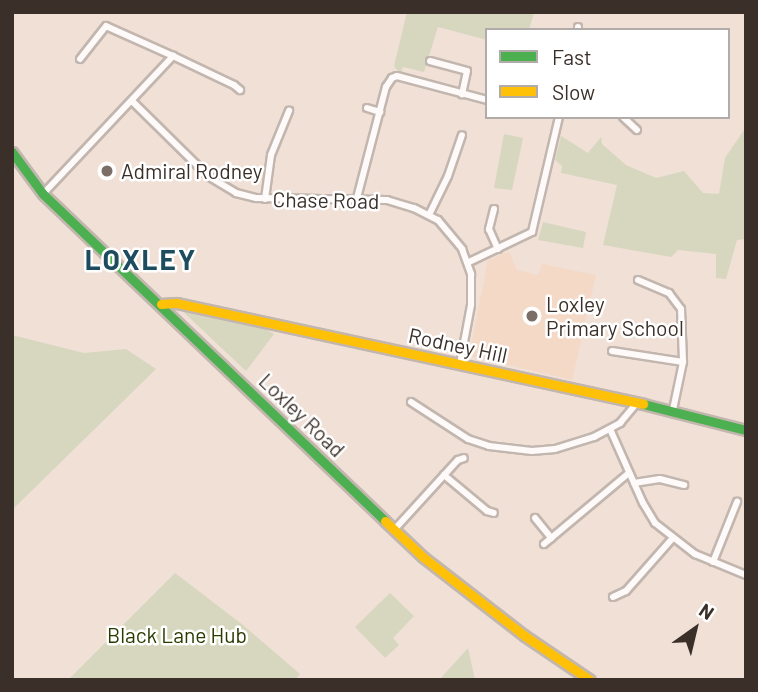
<!DOCTYPE html>
<style>
body{margin:0}
#map{position:relative;width:758px;height:692px;overflow:hidden;background:#f0e0d6;font-family:Barlow,sans-serif}
div>[style]{position:absolute}
.built>*{inset:0;background:#f4d9c7}
.green>*{inset:0;background:#d7d7c0}
.roads{filter:drop-shadow(2px 0 #c2b6ae) drop-shadow(-2px 0 #c2b6ae) drop-shadow(0 2px #c2b6ae) drop-shadow(0 -2px #c2b6ae)}
.street>*{height:6px;margin:-3px;padding:0 3px;transform-origin:3px;border-radius:3px;background:#fdfaf9}
.fast>*{height:9px;margin:-4.5px;padding:0 4.5px;transform-origin:4.5px;border-radius:4.5px;background:#4caf50}
.slow>*{height:9px;margin:-4.5px;padding:0 4.5px;transform-origin:4.5px;border-radius:4.5px;background:#ffc107}
.dots>*{width:19px;height:19px;translate:-50% -50%;box-sizing:border-box;border:4px solid #fff;border-radius:50%}
span{translate:-50% -50%;white-space:nowrap;text-align:center;line-height:1.15;-webkit-text-stroke:5px #fff;paint-order:stroke}
.poi-label{font-size:21px;color:#3b3029}
.left{translate:0 -50%;text-align:left}
.street-label{font-size:21px;color:#3b3029}
.park-label{font-size:21px;color:#2a3b00}
.district-label{font-size:28px;color:#1d4c5f;font-weight:700;letter-spacing:2px}
.frame{position:absolute;inset:0;border:14px solid #3b3029;pointer-events:none}
.legend{position:absolute;left:485px;top:28px;width:245px;height:91px;box-sizing:border-box;background:#fff;border:2px solid #b1aca9;margin:0;padding:9px 12px;list-style:none;font-size:21px;color:#3b3029}
.legend li{display:flex;align-items:center;gap:14px;height:35px}
.legend b{width:35px;border:2px solid #b1aca9}
.north{position:absolute;left:660px;top:594px;width:70px;height:70px;-webkit-text-stroke:5px #fff;paint-order:stroke;rotate:34deg;font-size:19px;font-weight:700;line-height:28px;text-align:center;color:#3b3029}
.north::after{content:'';display:block;margin:auto;width:24px;height:32px;background:#3b3029;clip-path:polygon(50% 0,100% 100%,50% 72%,0 100%)}
</style>
<div id="map">
<div class="built">
<i style="clip-path:polygon(509px 252px,517px 270px,538px 275px,542px 264px,596px 275px,572px 380px,469px 356px,488px 260px)"></i>
</div>
<div class="green">
<i style="clip-path:polygon(407px 12px,534px 12px,529px 30px,487px 30px,487px 40px,438px 27px,424px 72px,403px 67px,400px 74px,394px 66px)"></i>
<i style="clip-path:polygon(746px 127px,746px 239px,737px 240px,726px 279px,716px 278px,716px 254px,678px 250px,671px 257px,603px 245px,617px 185px,561px 173px,562px 166px,555px 160px,561px 136px,588px 153px,601px 137px,602px 144px,626px 165px,656px 178px,684px 171px,703px 193px,719px 194px,725px 158px)"></i>
<i style="clip-path:polygon(504px 134px,523px 138px,512px 190px,494px 188px)"></i>
<i style="clip-path:polygon(543px 222px,586px 232px,583px 248px,538px 240px)"></i>
<i style="clip-path:polygon(177px 306px,259px 325px,274px 334px,246px 371px)"></i>
<i style="clip-path:polygon(12px 335px,84px 353px,126px 349px,156px 369px,12px 510px)"></i>
<i style="clip-path:polygon(175px 573px,243px 625px,300px 674px,295px 680px,68px 680px)"></i>
<i style="clip-path:polygon(390px 593px,414px 616px,393px 638px,399px 645px,385px 658px,355px 627px)"></i>
<i style="clip-path:polygon(468px 648px,475px 680px,439px 680px)"></i>
</div>
<div class="roads">
<div class="street">
<i style="left:578px;top:30px;width:3px;rotate:-90deg"></i>
<i style="left:173px;top:56px;width:68px;rotate:25.4deg"></i>
<i style="left:234px;top:85px;width:8px;rotate:40deg"></i>
<i style="left:430px;top:61px;width:38px;rotate:15deg"></i>
<i style="left:467px;top:71px;width:24px;rotate:102deg"></i>
<i style="left:132px;top:101px;width:107px;rotate:44.6deg"></i>
<i style="left:208px;top:176px;width:33px;rotate:31deg"></i>
<i style="left:236px;top:193px;width:21px;rotate:14deg"></i>
<i style="left:256px;top:198px;width:131px;rotate:0.9deg"></i>
<i style="left:387px;top:200px;width:28px;rotate:17deg"></i>
<i style="left:414px;top:208px;width:27px;rotate:27deg"></i>
<i style="left:438px;top:220px;width:38px;rotate:50deg"></i>
<i style="left:462px;top:249px;width:27px;rotate:70deg"></i>
<i style="left:471px;top:274px;width:31px;rotate:90deg"></i>
<i style="left:471px;top:305px;width:60px;rotate:100.6deg"></i>
<i style="left:367px;top:108px;width:14px;rotate:17deg"></i>
<i style="left:623px;top:117px;width:19px;rotate:43deg"></i>
<i style="left:43px;top:194px;width:190px;rotate:-46.7deg"></i>
<i style="left:173px;top:56px;width:73px;rotate:-155.9deg"></i>
<i style="left:106px;top:26px;width:42px;rotate:128.2deg"></i>
<i style="left:357px;top:198px;width:115px;rotate:-75.4deg"></i>
<i style="left:386px;top:87px;width:11px;rotate:-56deg"></i>
<i style="left:392px;top:78px;width:5px;rotate:-22deg"></i>
<i style="left:397px;top:76px;width:93px;rotate:14.9deg"></i>
<i style="left:265px;top:199px;width:44px;rotate:-82.2deg"></i>
<i style="left:271px;top:155px;width:48px;rotate:-67.8deg"></i>
<i style="left:494px;top:209px;width:21px;rotate:104deg"></i>
<i style="left:489px;top:229px;width:22px;rotate:66deg"></i>
<i style="left:429px;top:215px;width:43px;rotate:-64deg"></i>
<i style="left:448px;top:176px;width:43px;rotate:-71.1deg"></i>
<i style="left:469px;top:262px;width:70px;rotate:-25.5deg"></i>
<i style="left:532px;top:232px;width:118px;rotate:-76.8deg"></i>
<i style="left:638px;top:280px;width:34px;rotate:23deg"></i>
<i style="left:669px;top:293px;width:20px;rotate:53deg"></i>
<i style="left:681px;top:309px;width:53px;rotate:87.8deg"></i>
<i style="left:683px;top:362px;width:49px;rotate:101.8deg"></i>
<i style="left:612px;top:351px;width:72px;rotate:8.8deg"></i>
<i style="left:411px;top:402px;width:68px;rotate:33deg"></i>
<i style="left:468px;top:439px;width:22px;rotate:18deg"></i>
<i style="left:489px;top:446px;width:43px;rotate:6.6deg"></i>
<i style="left:532px;top:451px;width:23px;rotate:-5deg"></i>
<i style="left:555px;top:449px;width:41px;rotate:-17.1deg"></i>
<i style="left:594px;top:437px;width:30px;rotate:-28deg"></i>
<i style="left:620px;top:423px;width:26px;rotate:-50deg"></i>
<i style="left:610px;top:429px;width:81px;rotate:66deg"></i>
<i style="left:643px;top:503px;width:23px;rotate:59deg"></i>
<i style="left:655px;top:523px;width:51px;rotate:37.8deg"></i>
<i style="left:695px;top:554px;width:55px;rotate:22.4deg"></i>
<i style="left:444px;top:475px;width:56px;rotate:39.9deg"></i>
<i style="left:487px;top:511px;width:7px;rotate:16deg"></i>
<i style="left:634px;top:483px;width:26px;rotate:-9deg"></i>
<i style="left:660px;top:479px;width:25px;rotate:14deg"></i>
<i style="left:535px;top:518px;width:26px;rotate:51deg"></i>
<i style="left:394px;top:530px;width:95px;rotate:-47.6deg"></i>
<i style="left:458px;top:460px;width:6px;rotate:-18deg"></i>
<i style="left:544px;top:544px;width:111px;rotate:-39.9deg"></i>
<i style="left:713px;top:562px;width:65px;rotate:-68.2deg"></i>
<i style="left:613px;top:597px;width:14px;rotate:-25deg"></i>
<i style="left:626px;top:591px;width:69px;rotate:-48.5deg"></i>
</div>
<div class="fast">
<i style="left:12px;top:152px;width:52px;rotate:53.6deg"></i>
<i style="left:43px;top:194px;width:473px;rotate:43.7deg"></i>
<i style="left:643px;top:404px;width:106px;rotate:14.2deg"></i>
</div>
<div class="slow">
<i style="left:161px;top:304px;width:16px;rotate:-4deg"></i>
<i style="left:177px;top:303px;width:477px;rotate:12.2deg"></i>
<i style="left:385px;top:521px;width:52px;rotate:43.5deg"></i>
<i style="left:423px;top:557px;width:129px;rotate:37.8deg"></i>
<i style="left:525px;top:636px;width:78px;rotate:34.1deg"></i>
</div>
</div>
<div class="dots">
<i style="left:107px;top:171px;background:#7a6e66"></i>
<i style="left:532px;top:316px;background:#7a6e66"></i>
</div>
<div class="poi-label">
<span class="left" style="left:121px;top:171px">Admiral Rodney</span>
<span class="left" style="left:546px;top:316px">Loxley<br>Primary School</span>
</div>
<div class="street-label">
<span style="left:326px;top:200px;rotate:1deg">Chase Road</span>
<span style="left:458px;top:345px;rotate:12deg">Rodney Hill</span>
<span style="left:302px;top:415px;rotate:44deg">Loxley Road</span>
</div>
<div class="park-label">
<span style="left:177px;top:635px">Black Lane Hub</span>
</div>
<div class="district-label">
<span style="left:141px;top:259px">LOXLEY</span>
</div>
<div class="frame"></div>
<ul class="legend">
<li><b style="height:9px;background:#4caf50"></b>Fast</li>
<li><b style="height:9px;background:#ffc107"></b>Slow</li>
</ul>
<div class="north">N</div>
</div>
